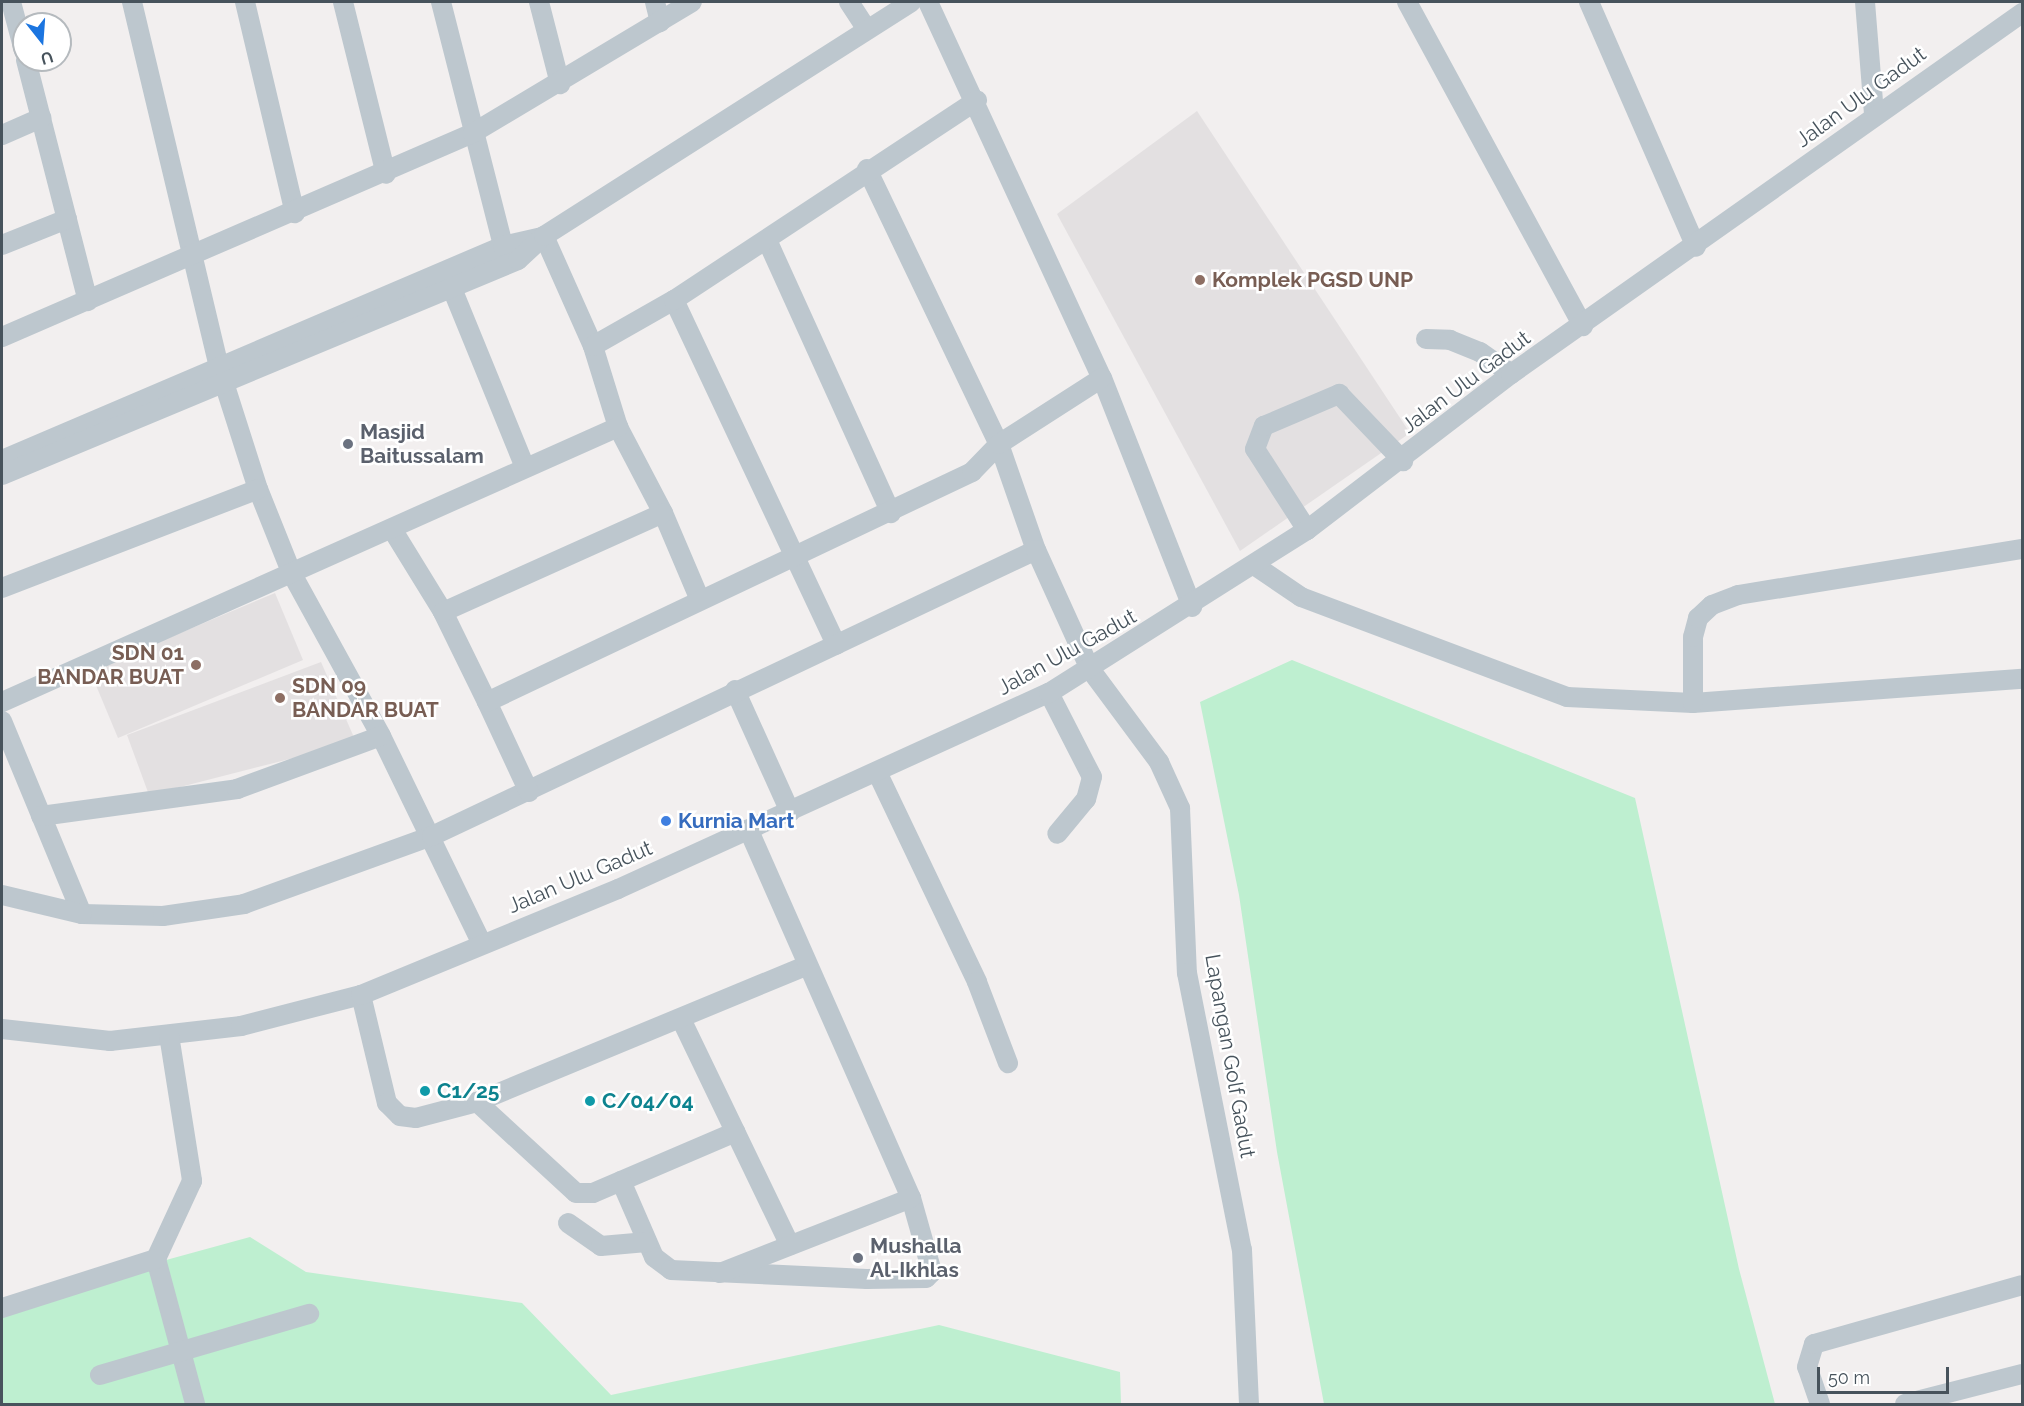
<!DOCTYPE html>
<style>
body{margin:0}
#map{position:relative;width:2024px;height:1406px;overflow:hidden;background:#f2efef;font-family:Raleway,sans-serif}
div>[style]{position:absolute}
.education>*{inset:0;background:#e3e0e1}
.green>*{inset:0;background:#beefd0}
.minor>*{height:20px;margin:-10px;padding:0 10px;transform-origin:10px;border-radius:10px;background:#bdc7ce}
.dots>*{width:16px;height:16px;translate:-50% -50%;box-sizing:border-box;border:3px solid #fff;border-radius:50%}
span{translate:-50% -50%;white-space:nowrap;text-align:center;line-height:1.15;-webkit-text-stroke:5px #fff;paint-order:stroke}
.street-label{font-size:21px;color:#47535c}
.education-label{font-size:21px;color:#785e54;font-weight:700}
.left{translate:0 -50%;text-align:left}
.right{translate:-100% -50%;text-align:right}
.worship-label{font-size:21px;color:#5b616d;font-weight:700}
.shop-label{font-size:21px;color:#366cbe;font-weight:700}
.culture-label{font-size:21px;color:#0d838f;font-weight:700}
.frame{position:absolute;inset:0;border:3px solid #47535c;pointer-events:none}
.north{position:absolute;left:12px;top:12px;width:60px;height:60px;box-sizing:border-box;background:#fff;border:2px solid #b5babe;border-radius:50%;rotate:163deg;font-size:16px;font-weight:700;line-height:24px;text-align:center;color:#47535c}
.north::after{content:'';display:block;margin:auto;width:21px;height:27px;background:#1b75e0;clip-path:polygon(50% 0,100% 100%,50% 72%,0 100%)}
.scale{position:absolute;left:1817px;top:1367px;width:132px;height:27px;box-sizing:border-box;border:3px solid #47535c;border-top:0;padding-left:8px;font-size:18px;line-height:21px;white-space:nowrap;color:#47535c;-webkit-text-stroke:4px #fff;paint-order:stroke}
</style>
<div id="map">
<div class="education">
<i style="clip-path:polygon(1197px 111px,1410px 433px,1240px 551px,1057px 214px)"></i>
<i style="clip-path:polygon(275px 593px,303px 660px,118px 738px,90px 671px)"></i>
<i style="clip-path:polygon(321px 662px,356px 742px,149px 795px,127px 735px)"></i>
</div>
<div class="green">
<i style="clip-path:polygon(1292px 660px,1635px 798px,1739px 1269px,1775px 1404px,1324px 1404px,1277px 1152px,1239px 895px,1200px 702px)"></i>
<i style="clip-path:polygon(250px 1237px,306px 1272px,522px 1303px,611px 1395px,939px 1325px,1120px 1372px,1121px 1404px,2px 1404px,2px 1305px)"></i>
</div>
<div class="minor">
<i style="left:11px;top:2px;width:51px;rotate:75.1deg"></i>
<i style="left:132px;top:2px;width:375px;rotate:76.6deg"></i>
<i style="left:219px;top:367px;width:128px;rotate:72.3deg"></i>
<i style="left:258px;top:489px;width:92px;rotate:68.2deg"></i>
<i style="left:292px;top:574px;width:185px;rotate:61.2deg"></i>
<i style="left:381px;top:736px;width:231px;rotate:64.1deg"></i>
<i style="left:245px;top:2px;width:217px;rotate:76.7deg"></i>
<i style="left:343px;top:2px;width:177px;rotate:76deg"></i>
<i style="left:441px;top:2px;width:252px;rotate:75.7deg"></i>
<i style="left:539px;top:2px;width:85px;rotate:75.6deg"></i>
<i style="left:655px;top:2px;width:21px;rotate:76deg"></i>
<i style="left:849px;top:2px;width:33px;rotate:57deg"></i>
<i style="left:928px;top:2px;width:414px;rotate:65.2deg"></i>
<i style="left:1102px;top:378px;width:246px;rotate:68.5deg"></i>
<i style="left:1407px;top:2px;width:369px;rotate:61.5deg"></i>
<i style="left:1589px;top:2px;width:267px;rotate:66.4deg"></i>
<i style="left:1865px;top:2px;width:113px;rotate:85.4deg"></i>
<i style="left:26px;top:60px;width:249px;rotate:75.6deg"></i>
<i style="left:2px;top:135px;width:43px;rotate:-23.6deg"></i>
<i style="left:867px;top:169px;width:305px;rotate:64.4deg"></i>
<i style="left:999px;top:444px;width:112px;rotate:70.8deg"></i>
<i style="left:544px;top:236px;width:120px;rotate:66deg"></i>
<i style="left:767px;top:240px;width:300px;rotate:65.6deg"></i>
<i style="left:2px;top:245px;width:70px;rotate:-21.8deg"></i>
<i style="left:451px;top:286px;width:193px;rotate:67.8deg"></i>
<i style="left:674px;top:300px;width:381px;rotate:64.8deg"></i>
<i style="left:2px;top:337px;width:513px;rotate:-23.42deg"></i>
<i style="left:473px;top:133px;width:255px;rotate:-30.9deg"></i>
<i style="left:1426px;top:339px;width:24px;rotate:2deg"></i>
<i style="left:1450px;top:340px;width:32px;rotate:22deg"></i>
<i style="left:1480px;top:352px;width:38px;rotate:35deg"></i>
<i style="left:2px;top:460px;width:545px;rotate:-23.13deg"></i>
<i style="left:503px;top:246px;width:39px;rotate:-13deg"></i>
<i style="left:2px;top:475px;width:559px;rotate:-22.62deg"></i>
<i style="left:518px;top:260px;width:35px;rotate:-43deg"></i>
<i style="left:544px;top:236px;width:435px;rotate:-32.5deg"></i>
<i style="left:392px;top:529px;width:97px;rotate:58.4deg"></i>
<i style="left:443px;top:612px;width:100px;rotate:63.9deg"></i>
<i style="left:1307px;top:530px;width:96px;rotate:-122.7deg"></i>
<i style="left:1255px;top:449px;width:25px;rotate:-69deg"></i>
<i style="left:1264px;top:426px;width:82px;rotate:-23.1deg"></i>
<i style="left:1339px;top:394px;width:93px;rotate:46.3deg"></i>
<i style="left:1254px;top:565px;width:57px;rotate:34.2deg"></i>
<i style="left:1301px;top:597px;width:284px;rotate:20.6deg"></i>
<i style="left:1567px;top:697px;width:126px;rotate:2.7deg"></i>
<i style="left:1693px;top:703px;width:330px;rotate:-4.2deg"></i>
<i style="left:2px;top:588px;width:274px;rotate:-21.1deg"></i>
<i style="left:700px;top:600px;width:95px;rotate:-113deg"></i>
<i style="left:663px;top:513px;width:97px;rotate:-117.6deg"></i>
<i style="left:618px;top:427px;width:85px;rotate:-107.2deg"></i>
<i style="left:593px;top:346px;width:93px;rotate:-29.6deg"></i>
<i style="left:674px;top:300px;width:363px;rotate:-33.4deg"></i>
<i style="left:443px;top:612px;width:241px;rotate:-24.2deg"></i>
<i style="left:735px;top:690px;width:134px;rotate:65.7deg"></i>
<i style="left:1049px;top:693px;width:94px;rotate:62.9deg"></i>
<i style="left:1092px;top:777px;width:23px;rotate:105deg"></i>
<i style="left:1086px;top:799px;width:45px;rotate:129.6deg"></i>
<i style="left:2px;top:702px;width:675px;rotate:-24.06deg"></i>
<i style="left:1693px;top:703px;width:66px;rotate:-90deg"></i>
<i style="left:1693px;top:637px;width:20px;rotate:-75deg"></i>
<i style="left:1698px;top:618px;width:19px;rotate:-43deg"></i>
<i style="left:1712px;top:605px;width:28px;rotate:-21deg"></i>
<i style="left:1738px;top:595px;width:288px;rotate:-9.2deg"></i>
<i style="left:2px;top:721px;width:209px;rotate:67.5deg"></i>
<i style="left:82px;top:914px;width:81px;rotate:1.4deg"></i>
<i style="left:163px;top:916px;width:82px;rotate:-8.4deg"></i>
<i style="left:244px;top:904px;width:200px;rotate:-19.9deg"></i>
<i style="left:432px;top:836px;width:668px;rotate:-25.34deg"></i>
<i style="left:1036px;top:550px;width:131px;rotate:65.6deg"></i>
<i style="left:1090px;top:669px;width:116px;rotate:53.4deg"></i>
<i style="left:1159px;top:762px;width:51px;rotate:65.5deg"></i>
<i style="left:1180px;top:808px;width:165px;rotate:87.6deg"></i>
<i style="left:1187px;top:973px;width:282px;rotate:78.8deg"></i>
<i style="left:1242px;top:1250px;width:154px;rotate:87.4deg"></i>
<i style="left:878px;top:774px;width:230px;rotate:64.5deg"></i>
<i style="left:977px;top:982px;width:87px;rotate:69.1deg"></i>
<i style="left:529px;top:792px;width:99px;rotate:-115deg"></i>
<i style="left:487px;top:702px;width:537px;rotate:-25.37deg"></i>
<i style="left:972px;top:472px;width:39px;rotate:-46deg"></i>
<i style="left:999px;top:444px;width:122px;rotate:-32.7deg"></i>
<i style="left:41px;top:816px;width:198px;rotate:-7.8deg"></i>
<i style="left:237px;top:789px;width:153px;rotate:-20.2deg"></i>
<i style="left:2px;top:895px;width:82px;rotate:13.4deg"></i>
<i style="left:361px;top:995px;width:111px;rotate:76.5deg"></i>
<i style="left:387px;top:1103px;width:18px;rotate:45deg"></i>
<i style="left:400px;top:1116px;width:16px;rotate:7deg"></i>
<i style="left:416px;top:1118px;width:63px;rotate:-14.7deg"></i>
<i style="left:477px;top:1102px;width:134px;rotate:42.6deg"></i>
<i style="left:576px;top:1193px;width:17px"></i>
<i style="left:593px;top:1193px;width:155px;rotate:-23.2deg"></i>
<i style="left:681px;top:1019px;width:251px;rotate:64.3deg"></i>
<i style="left:2px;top:1029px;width:109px;rotate:6.3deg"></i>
<i style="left:110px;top:1041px;width:132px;rotate:-6.5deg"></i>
<i style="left:241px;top:1026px;width:124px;rotate:-14.5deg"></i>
<i style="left:361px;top:995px;width:278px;rotate:-22.4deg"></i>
<i style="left:618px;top:889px;width:473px;rotate:-24.5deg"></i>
<i style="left:1049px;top:693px;width:305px;rotate:-32.3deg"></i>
<i style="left:1307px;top:530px;width:257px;rotate:-37.4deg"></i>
<i style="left:1511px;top:374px;width:626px;rotate:-35.24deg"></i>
<i style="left:169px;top:1035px;width:148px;rotate:81deg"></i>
<i style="left:192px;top:1181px;width:86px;rotate:114.8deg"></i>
<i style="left:156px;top:1259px;width:150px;rotate:74.9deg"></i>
<i style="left:477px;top:1102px;width:355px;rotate:-22.5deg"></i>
<i style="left:621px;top:1181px;width:83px;rotate:66.5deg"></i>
<i style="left:654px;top:1257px;width:21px;rotate:37deg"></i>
<i style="left:671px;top:1270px;width:196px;rotate:2.6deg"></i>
<i style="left:867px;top:1279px;width:59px;rotate:-1deg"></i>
<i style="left:926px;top:1278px;width:8px;rotate:-45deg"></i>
<i style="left:932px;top:1272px;width:77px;rotate:-105.8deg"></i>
<i style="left:911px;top:1198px;width:403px;rotate:-113.8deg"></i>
<i style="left:568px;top:1223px;width:40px;rotate:34.9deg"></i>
<i style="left:601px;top:1246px;width:46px;rotate:-5deg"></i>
<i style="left:720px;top:1273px;width:205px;rotate:-21.4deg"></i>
<i style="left:2px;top:1308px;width:162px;rotate:-17.7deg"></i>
<i style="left:100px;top:1375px;width:218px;rotate:-16.3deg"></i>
<i style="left:1820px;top:1404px;width:39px;rotate:-109deg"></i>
<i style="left:1807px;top:1367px;width:24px;rotate:-73deg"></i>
<i style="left:1814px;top:1344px;width:216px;rotate:-15.8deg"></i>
<i style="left:1905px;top:1404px;width:121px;rotate:-14.4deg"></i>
</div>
<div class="dots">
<i style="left:1200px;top:280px;background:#8d6e63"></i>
<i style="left:348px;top:444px;background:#6b7280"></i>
<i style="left:196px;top:665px;background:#8d6e63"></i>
<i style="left:280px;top:698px;background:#8d6e63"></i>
<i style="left:666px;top:821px;background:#3f7fe0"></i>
<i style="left:425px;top:1091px;background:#0f9aa8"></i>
<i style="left:590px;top:1101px;background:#0f9aa8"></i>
<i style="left:858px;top:1258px;background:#6b7280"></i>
</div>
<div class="street-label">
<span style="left:1861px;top:97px;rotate:-36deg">Jalan Ulu Gadut</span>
<span style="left:1466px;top:382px;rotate:-37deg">Jalan Ulu Gadut</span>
<span style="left:1067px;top:652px;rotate:-29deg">Jalan Ulu Gadut</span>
<span style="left:580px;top:877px;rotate:-23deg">Jalan Ulu Gadut</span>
<span style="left:1230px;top:1056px;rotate:80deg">Lapangan Golf Gadut</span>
</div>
<div class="education-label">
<span class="left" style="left:1212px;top:280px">Komplek PGSD UNP</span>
<span class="right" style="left:184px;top:665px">SDN 01<br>BANDAR BUAT</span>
<span class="left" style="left:292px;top:698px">SDN 09<br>BANDAR BUAT</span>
</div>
<div class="worship-label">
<span class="left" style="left:360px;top:444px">Masjid<br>Baitussalam</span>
<span class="left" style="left:870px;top:1258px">Mushalla<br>Al-Ikhlas</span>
</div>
<div class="shop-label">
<span class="left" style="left:678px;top:821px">Kurnia Mart</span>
</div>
<div class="culture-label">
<span class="left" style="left:437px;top:1091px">C1/25</span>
<span class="left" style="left:602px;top:1101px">C/04/04</span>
</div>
<div class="frame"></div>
<div class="north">U</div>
<div class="scale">50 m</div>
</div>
